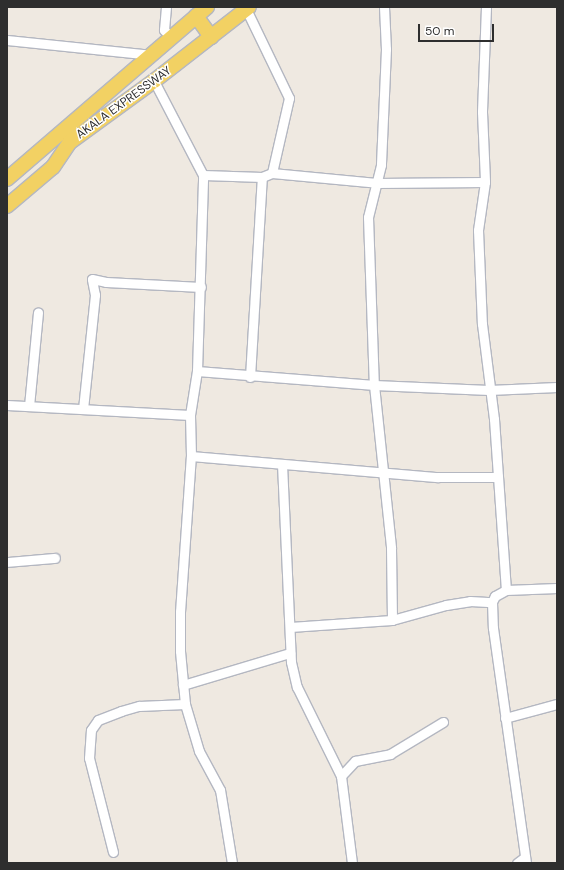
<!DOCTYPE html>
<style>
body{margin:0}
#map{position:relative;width:564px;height:870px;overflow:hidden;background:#efe9e1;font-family:"DM Sans",sans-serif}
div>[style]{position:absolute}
.roads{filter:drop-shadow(1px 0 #b4b7c1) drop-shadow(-1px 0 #b4b7c1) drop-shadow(0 1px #b4b7c1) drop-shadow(0 -1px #b4b7c1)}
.street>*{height:9px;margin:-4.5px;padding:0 4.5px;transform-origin:4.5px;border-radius:4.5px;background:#fff}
.primary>*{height:14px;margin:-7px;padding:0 7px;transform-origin:7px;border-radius:7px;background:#f2d163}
span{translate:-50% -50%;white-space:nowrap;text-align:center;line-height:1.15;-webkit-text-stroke:3px #fff;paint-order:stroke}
.street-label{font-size:12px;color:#2e2e2e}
.frame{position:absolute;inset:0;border:8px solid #2e2e2e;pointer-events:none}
.scale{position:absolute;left:418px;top:24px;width:76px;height:18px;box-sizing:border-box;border:2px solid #2e2e2e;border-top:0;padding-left:5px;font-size:12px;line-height:14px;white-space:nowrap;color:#2e2e2e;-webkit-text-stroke:3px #fff;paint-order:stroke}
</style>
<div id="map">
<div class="roads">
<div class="street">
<i style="left:166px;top:7px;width:23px;rotate:95deg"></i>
<i style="left:164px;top:30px;width:10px;rotate:45deg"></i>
<i style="left:384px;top:7px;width:42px;rotate:87.3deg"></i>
<i style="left:386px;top:49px;width:116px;rotate:92.5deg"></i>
<i style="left:381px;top:165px;width:54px;rotate:104deg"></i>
<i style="left:368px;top:217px;width:168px;rotate:88deg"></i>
<i style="left:374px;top:385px;width:164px;rotate:84deg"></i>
<i style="left:391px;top:548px;width:72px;rotate:89.2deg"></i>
<i style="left:486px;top:7px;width:105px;rotate:92.2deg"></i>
<i style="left:482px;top:112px;width:70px;rotate:87.5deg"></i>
<i style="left:485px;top:182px;width:49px;rotate:98.3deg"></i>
<i style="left:478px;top:230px;width:94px;rotate:87.6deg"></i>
<i style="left:482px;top:324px;width:96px;rotate:82.8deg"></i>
<i style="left:494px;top:419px;width:171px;rotate:86deg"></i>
<i style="left:506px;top:590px;width:51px;rotate:-2.2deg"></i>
<i style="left:246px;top:9px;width:99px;rotate:64.2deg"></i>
<i style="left:289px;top:98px;width:77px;rotate:102.8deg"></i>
<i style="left:7px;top:40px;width:146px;rotate:5.9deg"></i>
<i style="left:154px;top:81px;width:106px;rotate:62.5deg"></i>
<i style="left:197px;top:371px;width:178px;rotate:4.5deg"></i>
<i style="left:374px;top:385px;width:115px;rotate:2.5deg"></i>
<i style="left:489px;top:390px;width:68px;rotate:-2.5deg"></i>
<i style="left:250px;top:377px;width:200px;rotate:-86.6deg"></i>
<i style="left:7px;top:405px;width:183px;rotate:3.1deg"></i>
<i style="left:29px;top:406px;width:94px;rotate:-84.5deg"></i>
<i style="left:83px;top:409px;width:115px;rotate:-84deg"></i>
<i style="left:95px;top:295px;width:16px;rotate:-101deg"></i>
<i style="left:92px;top:279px;width:14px;rotate:12deg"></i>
<i style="left:106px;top:282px;width:95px;rotate:3deg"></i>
<i style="left:191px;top:456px;width:248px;rotate:4.9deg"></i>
<i style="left:438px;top:477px;width:60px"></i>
<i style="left:282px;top:464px;width:198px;rotate:87.4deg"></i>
<i style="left:291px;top:662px;width:26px;rotate:77deg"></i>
<i style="left:297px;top:687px;width:99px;rotate:63.7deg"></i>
<i style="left:341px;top:776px;width:88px;rotate:82.8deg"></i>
<i style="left:7px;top:562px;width:48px;rotate:-4.8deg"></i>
<i style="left:506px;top:590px;width:13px;rotate:151deg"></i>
<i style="left:495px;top:596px;width:7px;rotate:117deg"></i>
<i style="left:492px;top:602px;width:26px;rotate:88deg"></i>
<i style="left:493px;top:628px;width:237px;rotate:82deg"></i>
<i style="left:290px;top:627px;width:102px;rotate:-3.9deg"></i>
<i style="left:392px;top:620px;width:56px;rotate:-15.5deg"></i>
<i style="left:446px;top:605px;width:24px;rotate:-9deg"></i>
<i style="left:470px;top:601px;width:22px;rotate:3deg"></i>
<i style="left:183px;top:685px;width:112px;rotate:-16.7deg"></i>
<i style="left:505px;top:718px;width:54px;rotate:-15.1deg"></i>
<i style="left:341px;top:776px;width:21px;rotate:-47deg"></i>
<i style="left:355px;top:761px;width:36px;rotate:-11deg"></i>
<i style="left:390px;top:754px;width:62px;rotate:-31.1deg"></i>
<i style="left:113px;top:852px;width:97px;rotate:-104.3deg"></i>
<i style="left:89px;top:758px;width:28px;rotate:-86deg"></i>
<i style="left:91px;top:730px;width:12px;rotate:-55deg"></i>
<i style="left:98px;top:720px;width:25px;rotate:-21deg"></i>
<i style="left:121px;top:711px;width:19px;rotate:-16deg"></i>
<i style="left:139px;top:706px;width:46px;rotate:-2.5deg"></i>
<i style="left:232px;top:863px;width:74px;rotate:-99.3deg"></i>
<i style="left:220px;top:790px;width:44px;rotate:-118.3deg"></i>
<i style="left:199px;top:751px;width:49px;rotate:-106.6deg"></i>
<i style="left:185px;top:704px;width:53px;rotate:-95.4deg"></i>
<i style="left:180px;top:651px;width:39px;rotate:-90deg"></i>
<i style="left:180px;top:612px;width:156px;rotate:-86deg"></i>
<i style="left:191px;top:456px;width:41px;rotate:-91.4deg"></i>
<i style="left:190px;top:415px;width:45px;rotate:-81deg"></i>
<i style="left:197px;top:371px;width:196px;rotate:-88.2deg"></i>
<i style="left:203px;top:175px;width:59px;rotate:1.9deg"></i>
<i style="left:262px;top:177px;width:11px;rotate:-22deg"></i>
<i style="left:272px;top:173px;width:105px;rotate:5.4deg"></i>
<i style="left:377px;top:183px;width:108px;rotate:-0.5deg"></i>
<i style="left:517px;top:863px;width:10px;rotate:-37deg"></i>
</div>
<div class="primary">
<i style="left:196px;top:16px;width:26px;rotate:54deg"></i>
<i style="left:7px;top:179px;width:264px;rotate:-40.7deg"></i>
<i style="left:7px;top:206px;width:60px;rotate:-40.3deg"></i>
<i style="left:53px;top:167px;width:30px;rotate:-56deg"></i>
<i style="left:70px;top:142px;width:104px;rotate:-36deg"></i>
<i style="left:154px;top:81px;width:120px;rotate:-37.9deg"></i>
</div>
</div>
<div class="street-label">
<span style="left:124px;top:103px;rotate:-36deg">AKALA EXPRESSWAY</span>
</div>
<div class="frame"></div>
<div class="scale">50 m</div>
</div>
